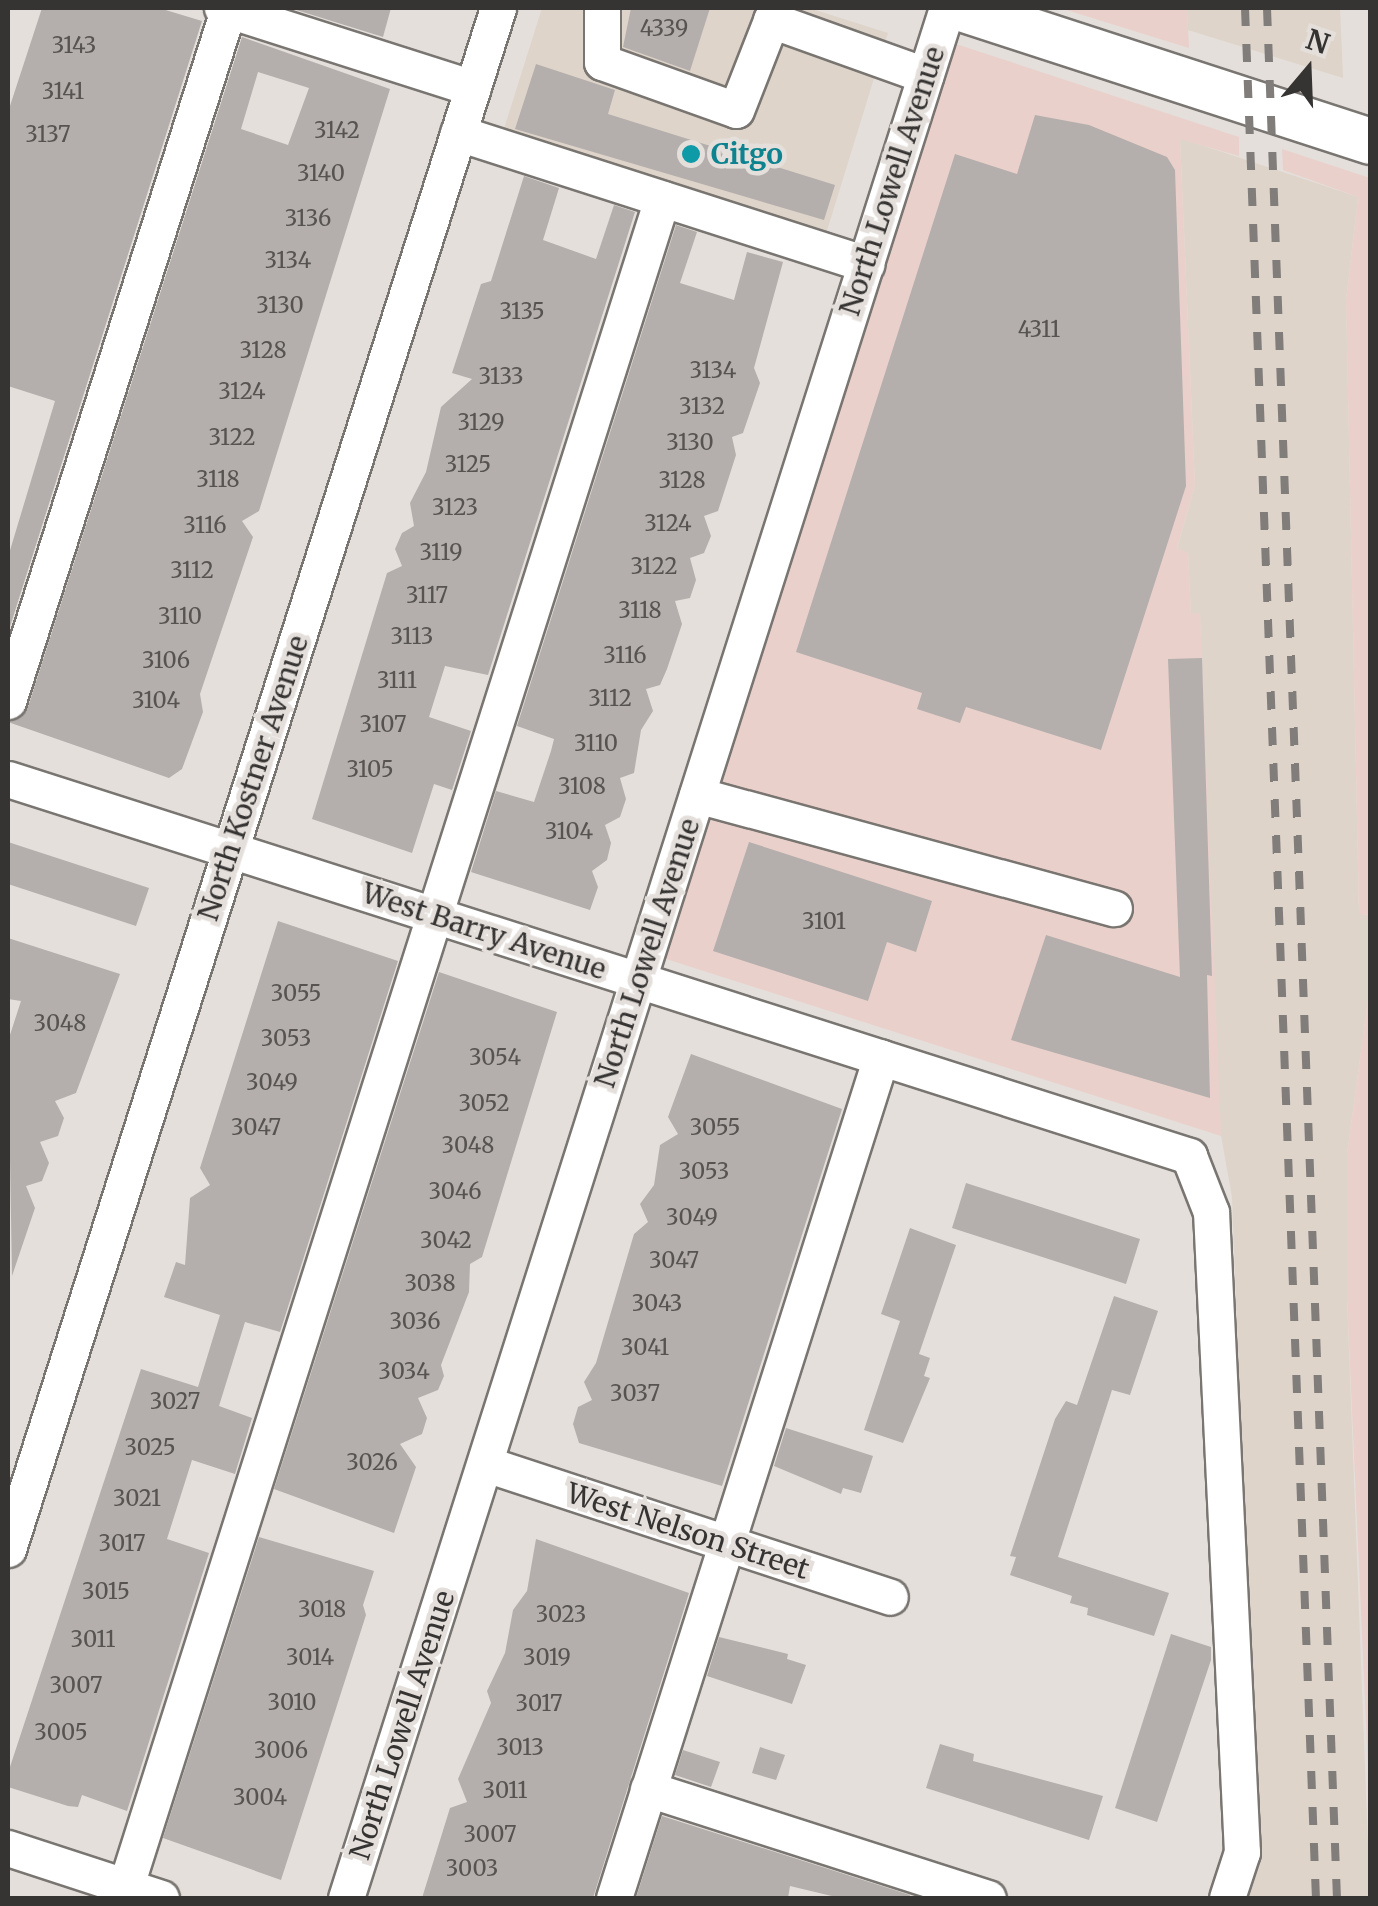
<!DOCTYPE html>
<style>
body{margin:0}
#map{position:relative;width:1378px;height:1906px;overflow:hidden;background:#e4dfdb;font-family:Merriweather,serif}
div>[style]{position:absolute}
.built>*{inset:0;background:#ded4ca}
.industrial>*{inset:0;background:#ead0cb}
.building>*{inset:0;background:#b4afac}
.roads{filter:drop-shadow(2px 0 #797571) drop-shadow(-2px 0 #797571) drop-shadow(0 2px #797571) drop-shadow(0 -2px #797571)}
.minor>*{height:35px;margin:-17.5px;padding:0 17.5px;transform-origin:17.5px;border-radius:17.5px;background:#fff}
.major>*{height:45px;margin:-22.5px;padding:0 22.5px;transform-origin:22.5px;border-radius:22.5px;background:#fff}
.rail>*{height:8px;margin-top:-4px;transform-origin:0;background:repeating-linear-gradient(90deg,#807d7b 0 18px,transparent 0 36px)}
.dots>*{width:28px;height:28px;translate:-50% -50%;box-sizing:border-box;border:5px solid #e4dfdb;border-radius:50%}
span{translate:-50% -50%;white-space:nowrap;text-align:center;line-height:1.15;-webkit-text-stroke:9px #e4dfdb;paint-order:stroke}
.number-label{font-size:22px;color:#565351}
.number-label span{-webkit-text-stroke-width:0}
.culture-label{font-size:28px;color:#0d838f;font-weight:700}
.left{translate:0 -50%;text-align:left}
.street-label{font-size:28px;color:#363433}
.frame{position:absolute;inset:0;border:10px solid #363433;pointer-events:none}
.north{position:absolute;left:1258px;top:20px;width:100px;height:100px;-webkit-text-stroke:8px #e4dfdb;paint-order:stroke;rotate:19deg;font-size:28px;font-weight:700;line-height:40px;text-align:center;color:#363433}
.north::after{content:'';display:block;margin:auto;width:35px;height:45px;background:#363433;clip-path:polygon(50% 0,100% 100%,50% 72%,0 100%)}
</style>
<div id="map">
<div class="built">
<i style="clip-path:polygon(542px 8px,809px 8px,888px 33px,825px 237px,502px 135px)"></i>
<i style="clip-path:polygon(1187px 8px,1340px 8px,1343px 78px,1188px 30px)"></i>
<i style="clip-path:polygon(1180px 138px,1358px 197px,1346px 301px,1359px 914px,1370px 915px,1370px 985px,1347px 1154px,1347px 1299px,1370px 1898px,1244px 1898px,1257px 1836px,1232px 1197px,1215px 1102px,1200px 614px,1191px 615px,1188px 553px,1177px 549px,1195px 485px)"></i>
</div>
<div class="industrial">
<i style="clip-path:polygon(1060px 8px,1187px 8px,1189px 48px)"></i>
<i style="clip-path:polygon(956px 44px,1239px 137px,1239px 156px,1180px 139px,1195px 485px,1177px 548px,1188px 553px,1191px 614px,1200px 613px,1221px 1136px,666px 959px)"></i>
<i style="clip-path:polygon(1282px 149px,1370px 178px,1370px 915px,1359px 914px,1346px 301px,1358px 197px,1283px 170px)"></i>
<i style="clip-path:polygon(1370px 985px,1370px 1812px,1347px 1299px,1347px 1154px)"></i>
</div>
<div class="building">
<i style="clip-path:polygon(42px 8px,159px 8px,202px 21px,8px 633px,8px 557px,55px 401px,8px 386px,8px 112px)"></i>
<i style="clip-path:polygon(290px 8px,391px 8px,383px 37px)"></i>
<i style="clip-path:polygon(631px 8px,710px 8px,690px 71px,623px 47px)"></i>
<i style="clip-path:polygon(evenodd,242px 37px,390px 89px,259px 511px,242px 521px,253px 537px,200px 694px,203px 712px,182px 769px,169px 778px,8px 722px,28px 707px,242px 37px,258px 72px,309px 88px,288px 145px,241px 129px,258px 72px)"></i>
<i style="clip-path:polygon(536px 64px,615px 90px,608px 114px,835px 185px,824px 220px,515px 129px)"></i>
<i style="clip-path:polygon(1035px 115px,1089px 125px,1167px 157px,1175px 170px,1186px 486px,1101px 750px,966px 707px,960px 723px,917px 709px,922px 693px,796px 652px,955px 154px,1017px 174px)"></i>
<i style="clip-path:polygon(524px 176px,559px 188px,543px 240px,596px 259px,614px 205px,635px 212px,488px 675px,445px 666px,429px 717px,471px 731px,452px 790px,434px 784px,412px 853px,312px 819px,387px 573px,402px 566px,395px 549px,402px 533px,414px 526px,410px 503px,426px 472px,441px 407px,472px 379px,452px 373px,481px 284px,491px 281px)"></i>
<i style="clip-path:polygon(676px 225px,697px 232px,680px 283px,734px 300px,747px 252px,783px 262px,754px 368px,760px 383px,743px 433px,732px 437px,736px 455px,718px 511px,704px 516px,711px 536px,704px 553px,690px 558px,696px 580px,690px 598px,675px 601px,682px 624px,667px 669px,660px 685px,646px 689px,653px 711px,641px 730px,634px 773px,620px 778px,626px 799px,620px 817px,605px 825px,611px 843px,607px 860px,592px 871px,598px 887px,590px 910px,471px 872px,496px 791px,534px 802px,551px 751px,554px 739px,517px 726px)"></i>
<i style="clip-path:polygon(1202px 658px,1212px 976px,1207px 975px,1210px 1098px,1011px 1040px,1046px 935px,1180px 977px,1168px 659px)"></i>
<i style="clip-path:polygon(8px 842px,149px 888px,136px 926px,8px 884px)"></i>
<i style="clip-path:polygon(749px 842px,932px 901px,916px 952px,887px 942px,868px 1001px,713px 951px)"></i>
<i style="clip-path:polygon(278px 921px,398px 961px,280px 1332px,245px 1322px,219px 1406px,252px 1418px,235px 1474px,192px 1460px,167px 1539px,209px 1553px,127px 1811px,82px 1795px,78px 1807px,68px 1806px,8px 1787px,8px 1773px,141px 1369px,198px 1387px,220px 1315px,164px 1297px,176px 1262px,185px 1265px,190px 1198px,210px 1185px,200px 1168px)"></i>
<i style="clip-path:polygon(8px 938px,120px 974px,76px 1093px,55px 1101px,64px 1118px,58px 1136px,40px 1142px,49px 1163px,42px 1181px,26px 1186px,35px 1208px,12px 1276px,8px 1041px,21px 1001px,8px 999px)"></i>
<i style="clip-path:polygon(439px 972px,557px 1012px,482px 1257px,470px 1264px,469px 1292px,441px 1365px,444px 1376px,438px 1390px,418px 1398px,427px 1418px,422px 1434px,400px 1444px,416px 1467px,394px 1533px,274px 1489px)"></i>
<i style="clip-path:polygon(691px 1054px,842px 1109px,722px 1486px,579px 1443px,573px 1424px,578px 1407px,592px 1400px,584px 1382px,596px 1363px,634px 1234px,648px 1222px,640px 1204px,654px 1185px,660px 1145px,678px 1134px,668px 1117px)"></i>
<i style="clip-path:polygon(966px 1183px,1140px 1239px,1126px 1284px,952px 1228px)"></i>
<i style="clip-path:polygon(910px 1228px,956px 1245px,919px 1354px,930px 1358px,924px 1376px,930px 1378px,903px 1443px,864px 1430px,900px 1321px,881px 1314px)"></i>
<i style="clip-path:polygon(1114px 1296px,1158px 1311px,1130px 1395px,1112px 1390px,1058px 1557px,1169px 1593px,1154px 1636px,1087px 1615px,1088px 1608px,1070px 1603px,1072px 1596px,1010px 1575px,1016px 1557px,1010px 1556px,1055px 1419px,1066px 1401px,1077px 1405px)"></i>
<i style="clip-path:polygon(786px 1428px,873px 1456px,861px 1493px,843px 1488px,841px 1494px,774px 1466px)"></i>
<i style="clip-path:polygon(259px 1537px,374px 1571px,363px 1605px,366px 1615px,281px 1880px,163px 1838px)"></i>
<i style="clip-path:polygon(536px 1539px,689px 1593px,593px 1898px,422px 1898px,450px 1808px,467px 1802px,458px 1779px,491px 1703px,487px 1691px,505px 1653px,513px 1610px,527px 1591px)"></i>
<i style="clip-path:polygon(1171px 1634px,1211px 1647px,1211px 1660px,1157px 1822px,1115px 1808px)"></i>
<i style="clip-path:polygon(719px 1637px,788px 1654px,787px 1659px,806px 1665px,792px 1704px,707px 1676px)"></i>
<i style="clip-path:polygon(940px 1744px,974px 1754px,973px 1761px,1103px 1796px,1089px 1840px,926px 1788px)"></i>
<i style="clip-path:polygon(760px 1747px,785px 1755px,776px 1780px,752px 1773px)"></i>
<i style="clip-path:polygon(683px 1750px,720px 1762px,711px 1787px,675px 1775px)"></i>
<i style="clip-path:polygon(662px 1816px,910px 1895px,909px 1898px,840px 1898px,790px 1886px,788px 1898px,636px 1898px)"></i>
</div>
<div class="roads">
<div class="minor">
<i style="left:222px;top:8px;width:263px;rotate:17.7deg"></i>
<i style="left:602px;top:8px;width:54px;rotate:90deg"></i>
<i style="left:602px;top:62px;width:142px;rotate:19.7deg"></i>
<i style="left:736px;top:110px;width:110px;rotate:-68.6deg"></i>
<i style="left:771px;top:20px;width:164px;rotate:19.7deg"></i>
<i style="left:458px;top:133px;width:429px;rotate:17.8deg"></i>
<i style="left:8px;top:701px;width:725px;rotate:-72.34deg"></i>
<i style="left:8px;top:779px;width:1240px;rotate:17.7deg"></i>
<i style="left:1189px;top:1156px;width:60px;rotate:68.6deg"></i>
<i style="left:1211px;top:1212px;width:641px;rotate:87.23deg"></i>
<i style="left:1242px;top:1852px;width:48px;rotate:108.1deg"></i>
<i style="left:697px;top:795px;width:432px;rotate:15.2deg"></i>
<i style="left:486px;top:1464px;width:425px;rotate:18.2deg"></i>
<i style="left:8px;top:1549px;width:1617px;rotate:-72.36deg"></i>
<i style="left:648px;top:1789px;width:357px;rotate:17.8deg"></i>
<i style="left:8px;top:1848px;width:161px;rotate:18.1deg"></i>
<i style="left:122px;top:1898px;width:1783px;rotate:-72.37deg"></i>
<i style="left:346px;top:1898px;width:1983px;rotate:-72.36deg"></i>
<i style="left:614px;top:1898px;width:882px;rotate:-72.39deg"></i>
</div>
<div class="major">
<i style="left:961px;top:8px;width:430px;rotate:18deg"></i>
</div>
</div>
<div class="rail">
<i style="left:1245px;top:8px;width:1891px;rotate:87.85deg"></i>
<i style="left:1267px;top:8px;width:1891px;rotate:87.88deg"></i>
</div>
<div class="dots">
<i style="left:691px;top:154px;background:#0f9aa8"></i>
</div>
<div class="number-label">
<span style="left:664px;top:29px">4339</span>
<span style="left:74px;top:46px">3143</span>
<span style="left:63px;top:92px">3141</span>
<span style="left:337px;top:131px">3142</span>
<span style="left:48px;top:135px">3137</span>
<span style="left:321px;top:174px">3140</span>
<span style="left:308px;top:219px">3136</span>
<span style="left:288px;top:261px">3134</span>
<span style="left:280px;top:306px">3130</span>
<span style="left:522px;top:312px">3135</span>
<span style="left:1039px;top:330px">4311</span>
<span style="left:263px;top:351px">3128</span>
<span style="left:713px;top:371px">3134</span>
<span style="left:501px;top:377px">3133</span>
<span style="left:242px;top:392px">3124</span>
<span style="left:702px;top:407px">3132</span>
<span style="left:481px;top:423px">3129</span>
<span style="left:232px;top:438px">3122</span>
<span style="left:690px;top:443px">3130</span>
<span style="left:468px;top:465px">3125</span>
<span style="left:218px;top:480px">3118</span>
<span style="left:682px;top:481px">3128</span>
<span style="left:455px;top:508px">3123</span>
<span style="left:668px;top:524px">3124</span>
<span style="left:205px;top:526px">3116</span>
<span style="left:441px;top:553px">3119</span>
<span style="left:654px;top:567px">3122</span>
<span style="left:192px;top:571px">3112</span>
<span style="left:427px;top:596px">3117</span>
<span style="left:640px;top:611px">3118</span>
<span style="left:180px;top:617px">3110</span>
<span style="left:412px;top:637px">3113</span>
<span style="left:625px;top:656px">3116</span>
<span style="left:166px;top:661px">3106</span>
<span style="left:397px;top:681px">3111</span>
<span style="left:610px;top:699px">3112</span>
<span style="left:156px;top:701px">3104</span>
<span style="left:383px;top:725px">3107</span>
<span style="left:596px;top:744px">3110</span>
<span style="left:370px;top:770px">3105</span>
<span style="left:582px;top:787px">3108</span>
<span style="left:569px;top:832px">3104</span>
<span style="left:824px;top:922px">3101</span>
<span style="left:296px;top:994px">3055</span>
<span style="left:60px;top:1024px">3048</span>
<span style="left:286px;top:1039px">3053</span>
<span style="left:495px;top:1058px">3054</span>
<span style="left:272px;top:1083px">3049</span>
<span style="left:484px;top:1104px">3052</span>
<span style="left:256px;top:1128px">3047</span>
<span style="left:715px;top:1128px">3055</span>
<span style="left:468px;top:1146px">3048</span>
<span style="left:704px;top:1172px">3053</span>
<span style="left:455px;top:1192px">3046</span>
<span style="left:692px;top:1218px">3049</span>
<span style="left:446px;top:1241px">3042</span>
<span style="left:674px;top:1261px">3047</span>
<span style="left:430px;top:1284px">3038</span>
<span style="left:657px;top:1304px">3043</span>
<span style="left:415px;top:1322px">3036</span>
<span style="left:645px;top:1348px">3041</span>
<span style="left:404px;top:1372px">3034</span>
<span style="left:635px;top:1394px">3037</span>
<span style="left:175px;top:1402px">3027</span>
<span style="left:150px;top:1448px">3025</span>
<span style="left:372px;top:1463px">3026</span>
<span style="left:137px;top:1499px">3021</span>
<span style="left:122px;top:1544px">3017</span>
<span style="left:106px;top:1592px">3015</span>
<span style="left:322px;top:1610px">3018</span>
<span style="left:561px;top:1615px">3023</span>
<span style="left:93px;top:1640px">3011</span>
<span style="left:310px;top:1658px">3014</span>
<span style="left:547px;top:1658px">3019</span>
<span style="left:76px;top:1686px">3007</span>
<span style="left:292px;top:1703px">3010</span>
<span style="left:539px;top:1704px">3017</span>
<span style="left:61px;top:1733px">3005</span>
<span style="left:520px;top:1748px">3013</span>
<span style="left:281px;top:1751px">3006</span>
<span style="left:505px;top:1791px">3011</span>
<span style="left:260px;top:1798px">3004</span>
<span style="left:490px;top:1835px">3007</span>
<span style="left:472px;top:1869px">3003</span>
</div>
<div class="culture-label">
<span class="left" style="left:711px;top:154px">Citgo</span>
</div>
<div class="street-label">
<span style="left:892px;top:181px;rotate:-72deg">North Lowell Avenue</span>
<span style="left:253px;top:778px;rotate:-72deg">North Kostner Avenue</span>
<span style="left:484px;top:931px;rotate:18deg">West Barry Avenue</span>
<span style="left:647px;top:953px;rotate:-72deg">North Lowell Avenue</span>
<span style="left:688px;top:1531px;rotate:18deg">West Nelson Street</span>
<span style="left:402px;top:1725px;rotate:-72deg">North Lowell Avenue</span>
</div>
<div class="frame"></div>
<div class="north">N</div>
</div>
